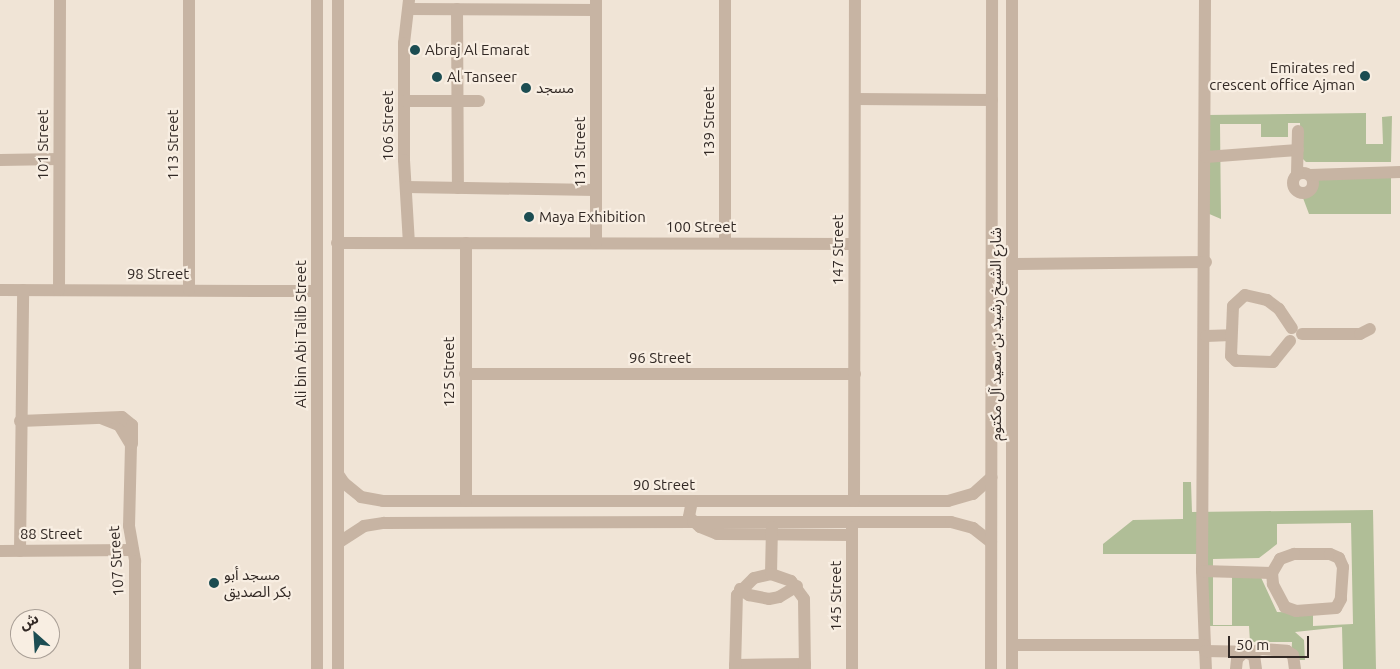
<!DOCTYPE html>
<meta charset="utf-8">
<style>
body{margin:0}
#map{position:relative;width:1400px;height:669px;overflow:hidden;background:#f0e4d6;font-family:Ubuntu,"Noto Sans Arabic",sans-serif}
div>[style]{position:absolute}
.green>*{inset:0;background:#b0be97}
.minor>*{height:12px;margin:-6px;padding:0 6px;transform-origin:6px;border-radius:6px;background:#c7b4a3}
.minor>.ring{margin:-6px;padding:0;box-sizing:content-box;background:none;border:12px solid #c7b4a3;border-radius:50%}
.dots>*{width:14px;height:14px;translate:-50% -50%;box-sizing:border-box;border:2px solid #f8eee2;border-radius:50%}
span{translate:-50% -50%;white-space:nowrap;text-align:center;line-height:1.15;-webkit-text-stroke:4.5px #f8eee2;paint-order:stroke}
.poi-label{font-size:15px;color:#322925}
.left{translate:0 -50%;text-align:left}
.right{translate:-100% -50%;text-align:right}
.street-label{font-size:15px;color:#322925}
.north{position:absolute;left:10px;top:609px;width:50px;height:50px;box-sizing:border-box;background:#f8eee2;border:1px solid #a99f96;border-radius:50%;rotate:334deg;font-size:14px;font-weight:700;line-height:20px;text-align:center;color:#322925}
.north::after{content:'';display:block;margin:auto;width:18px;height:22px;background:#1c4d52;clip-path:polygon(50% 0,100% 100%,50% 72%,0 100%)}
.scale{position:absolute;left:1228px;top:636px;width:81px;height:22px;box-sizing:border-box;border:2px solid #322925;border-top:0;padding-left:6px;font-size:15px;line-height:18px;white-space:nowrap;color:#322925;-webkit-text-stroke:4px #f8eee2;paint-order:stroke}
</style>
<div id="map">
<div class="green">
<i style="clip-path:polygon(1366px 113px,1366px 144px,1383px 144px,1382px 117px,1392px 116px,1391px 162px,1306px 162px,1301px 157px,1300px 123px,1288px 123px,1288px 137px,1261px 137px,1261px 124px,1220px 124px,1221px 219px,1207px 213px,1207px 115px)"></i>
<i style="clip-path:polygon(1316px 174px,1391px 174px,1391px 214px,1309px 214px,1303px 198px,1313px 189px)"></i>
<i style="clip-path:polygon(evenodd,1183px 482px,1191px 482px,1192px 512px,1373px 510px,1376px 669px,1343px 669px,1342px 627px,1295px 632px,1304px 640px,1305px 660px,1291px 660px,1292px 642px,1250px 642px,1249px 626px,1206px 626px,1206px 554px,1103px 554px,1103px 544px,1133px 520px,1183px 519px,1183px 482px,1351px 523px,1353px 624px,1313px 626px,1313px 613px,1277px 612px,1258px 571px,1232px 573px,1232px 625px,1213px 625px,1213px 559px,1259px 558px,1277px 544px,1277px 524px,1351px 523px)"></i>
</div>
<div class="minor">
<i style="left:409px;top:0;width:43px;rotate:96.6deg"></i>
<i style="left:404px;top:43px;width:117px;rotate:90deg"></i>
<i style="left:404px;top:160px;width:83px;rotate:86.6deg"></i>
<i style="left:725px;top:0;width:243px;rotate:90deg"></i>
<i style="left:1205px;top:0;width:571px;rotate:90.3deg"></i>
<i style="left:1202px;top:571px;width:98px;rotate:87.7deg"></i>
<i style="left:409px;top:9px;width:187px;rotate:0.3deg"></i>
<i style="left:457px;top:9px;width:179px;rotate:89.7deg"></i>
<i style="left:856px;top:99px;width:136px;rotate:0.4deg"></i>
<i style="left:404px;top:101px;width:75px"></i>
<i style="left:1206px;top:157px;width:92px;rotate:-4.4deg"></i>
<i style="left:0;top:160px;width:59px;rotate:-1deg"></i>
<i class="ring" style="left:1293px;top:173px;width:8px;height:8px"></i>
<i style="left:1297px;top:174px;width:43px;rotate:-88.7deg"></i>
<i style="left:1310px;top:175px;width:90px;rotate:-1.9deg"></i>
<i style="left:406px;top:187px;width:190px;rotate:0.9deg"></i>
<i style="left:337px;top:243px;width:517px;rotate:0.11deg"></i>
<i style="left:596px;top:243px;width:243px;rotate:-90deg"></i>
<i style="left:1013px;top:264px;width:193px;rotate:-0.6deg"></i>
<i style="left:0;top:290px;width:317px;rotate:0.2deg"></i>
<i style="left:59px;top:290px;width:290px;rotate:-89.8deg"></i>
<i style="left:189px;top:290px;width:290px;rotate:-90deg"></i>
<i style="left:1302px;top:334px;width:58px"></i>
<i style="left:1360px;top:334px;width:11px;rotate:-27deg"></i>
<i style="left:1206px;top:336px;width:25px;rotate:-2deg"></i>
<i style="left:1290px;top:341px;width:27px;rotate:129deg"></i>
<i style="left:1273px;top:362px;width:37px;rotate:-178deg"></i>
<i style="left:1236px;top:361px;width:7px;rotate:-135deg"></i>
<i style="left:1231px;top:356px;width:50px;rotate:-87.7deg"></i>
<i style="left:1233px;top:306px;width:16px;rotate:-43deg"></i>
<i style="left:1245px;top:295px;width:23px;rotate:13deg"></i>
<i style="left:1267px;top:300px;width:15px;rotate:37deg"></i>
<i style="left:1279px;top:309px;width:23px;rotate:56deg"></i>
<i style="left:465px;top:374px;width:390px"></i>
<i style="left:103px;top:419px;width:17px;rotate:21deg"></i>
<i style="left:119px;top:425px;width:23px;rotate:59deg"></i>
<i style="left:131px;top:445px;width:81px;rotate:91.4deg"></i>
<i style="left:129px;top:526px;width:36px;rotate:80deg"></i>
<i style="left:135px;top:561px;width:108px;rotate:90deg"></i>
<i style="left:20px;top:421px;width:102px;rotate:-2.2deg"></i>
<i style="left:122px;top:417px;width:13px;rotate:39deg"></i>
<i style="left:132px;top:425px;width:19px;rotate:90deg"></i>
<i style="left:338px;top:474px;width:11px;rotate:56deg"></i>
<i style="left:344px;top:483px;width:22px;rotate:39deg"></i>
<i style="left:361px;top:497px;width:22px;rotate:10deg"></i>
<i style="left:383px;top:501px;width:565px"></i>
<i style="left:948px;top:501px;width:26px;rotate:-16deg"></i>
<i style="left:973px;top:494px;width:25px;rotate:-42deg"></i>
<i style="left:466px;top:501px;width:258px;rotate:-90deg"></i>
<i style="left:692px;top:501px;width:16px;rotate:101deg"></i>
<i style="left:689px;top:517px;width:15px;rotate:42deg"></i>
<i style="left:700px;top:527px;width:18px;rotate:22deg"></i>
<i style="left:717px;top:534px;width:135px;rotate:0.4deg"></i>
<i style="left:854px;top:501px;width:501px;rotate:-89.89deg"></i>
<i style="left:338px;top:543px;width:31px;rotate:-33deg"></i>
<i style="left:364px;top:526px;width:20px;rotate:-9deg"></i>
<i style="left:384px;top:523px;width:309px;rotate:-0.2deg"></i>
<i style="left:693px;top:522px;width:258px"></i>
<i style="left:951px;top:522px;width:23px;rotate:15deg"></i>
<i style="left:973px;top:528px;width:23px;rotate:38deg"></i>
<i style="left:0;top:551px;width:133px;rotate:-0.4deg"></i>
<i style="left:20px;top:551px;width:261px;rotate:-89.3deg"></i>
<i style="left:1294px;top:554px;width:36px"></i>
<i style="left:1330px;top:554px;width:10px;rotate:24deg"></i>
<i style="left:1339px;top:558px;width:10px;rotate:66deg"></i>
<i style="left:1343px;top:567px;width:32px;rotate:94deg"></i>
<i style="left:1341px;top:599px;width:10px;rotate:119deg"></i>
<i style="left:1336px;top:608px;width:40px;rotate:175.7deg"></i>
<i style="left:1296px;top:611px;width:12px;rotate:-160deg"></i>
<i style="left:1285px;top:607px;width:26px;rotate:-118deg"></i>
<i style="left:1273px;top:584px;width:11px;rotate:-95deg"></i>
<i style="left:1272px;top:573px;width:16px;rotate:-60deg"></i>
<i style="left:1280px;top:559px;width:15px;rotate:-20deg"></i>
<i style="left:1202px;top:571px;width:70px;rotate:1.6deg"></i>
<i style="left:771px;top:574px;width:47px;rotate:-88.8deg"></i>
<i style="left:740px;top:589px;width:11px;rotate:34deg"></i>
<i style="left:749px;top:595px;width:20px;rotate:11deg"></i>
<i style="left:769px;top:599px;width:10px;rotate:-11deg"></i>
<i style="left:779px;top:597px;width:21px;rotate:-31deg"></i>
<i style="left:1012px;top:645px;width:192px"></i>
<i style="left:1205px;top:651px;width:39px;rotate:1deg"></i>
<i style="left:1251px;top:653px;width:11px;rotate:-22deg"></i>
<i style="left:1261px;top:649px;width:26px;rotate:4deg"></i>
<i style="left:1287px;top:651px;width:7px;rotate:34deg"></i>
<i style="left:1293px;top:655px;width:14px;rotate:82deg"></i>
<i style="left:735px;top:665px;width:70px;rotate:-0.8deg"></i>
<i style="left:317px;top:669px;width:669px;rotate:-90deg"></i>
<i style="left:338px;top:669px;width:669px;rotate:-90deg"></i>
<i style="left:735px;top:669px;width:74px;rotate:-88.5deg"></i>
<i style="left:737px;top:595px;width:24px;rotate:-45deg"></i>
<i style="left:754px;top:578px;width:17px;rotate:-13deg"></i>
<i style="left:771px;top:574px;width:21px;rotate:19deg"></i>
<i style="left:791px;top:581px;width:22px;rotate:54deg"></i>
<i style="left:804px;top:599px;width:70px;rotate:89.2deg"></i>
<i style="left:852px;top:669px;width:142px;rotate:-90deg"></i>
<i style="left:991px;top:669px;width:669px;rotate:-89.91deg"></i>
<i style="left:1012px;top:669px;width:669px;rotate:-90deg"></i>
<i style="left:1236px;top:669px;width:10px;rotate:-84deg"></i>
<i style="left:1237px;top:659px;width:10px;rotate:-45deg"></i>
<i style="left:1244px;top:652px;width:10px;rotate:17deg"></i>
<i style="left:1254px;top:655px;width:14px;rotate:82deg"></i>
</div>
<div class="dots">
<i style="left:415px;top:50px;background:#1c4d52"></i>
<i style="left:1365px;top:76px;background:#1c4d52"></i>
<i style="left:437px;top:77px;background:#1c4d52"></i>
<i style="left:526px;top:88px;background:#1c4d52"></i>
<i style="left:529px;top:217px;background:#1c4d52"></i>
<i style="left:214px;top:583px;background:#1c4d52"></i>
</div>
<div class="poi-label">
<span class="left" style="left:425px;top:50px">Abraj Al Emarat</span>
<span class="right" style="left:1355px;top:76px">Emirates red<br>crescent office Ajman</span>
<span class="left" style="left:447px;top:77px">Al Tanseer</span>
<span class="left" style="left:536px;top:88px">مسجد</span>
<span class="left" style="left:539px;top:217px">Maya Exhibition</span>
<span class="left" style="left:224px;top:583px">مسجد أبو<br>بكر الصديق</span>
</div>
<div class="street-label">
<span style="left:709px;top:122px;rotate:-90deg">139 Street</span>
<span style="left:388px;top:126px;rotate:-90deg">106 Street</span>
<span style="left:43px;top:145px;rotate:-90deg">101 Street</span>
<span style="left:173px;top:145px;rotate:-90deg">113 Street</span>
<span style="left:580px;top:152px;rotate:-90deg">131 Street</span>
<span style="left:701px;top:227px">100 Street</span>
<span style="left:838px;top:250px;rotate:-90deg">147 Street</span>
<span style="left:158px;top:274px">98 Street</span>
<span style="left:301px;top:334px;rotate:-90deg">Ali bin Abi Talib Street</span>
<span style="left:996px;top:334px;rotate:-90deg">شارع الشيخ رشيد بن سعيد آل مكتوم</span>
<span style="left:660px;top:358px">96 Street</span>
<span style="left:449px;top:372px;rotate:-90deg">125 Street</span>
<span style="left:664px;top:485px">90 Street</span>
<span style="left:51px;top:534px">88 Street</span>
<span style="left:116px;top:561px;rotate:-94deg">107 Street</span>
<span style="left:836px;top:596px;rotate:-90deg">145 Street</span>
</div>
<div class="north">ش</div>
<div class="scale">50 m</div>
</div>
